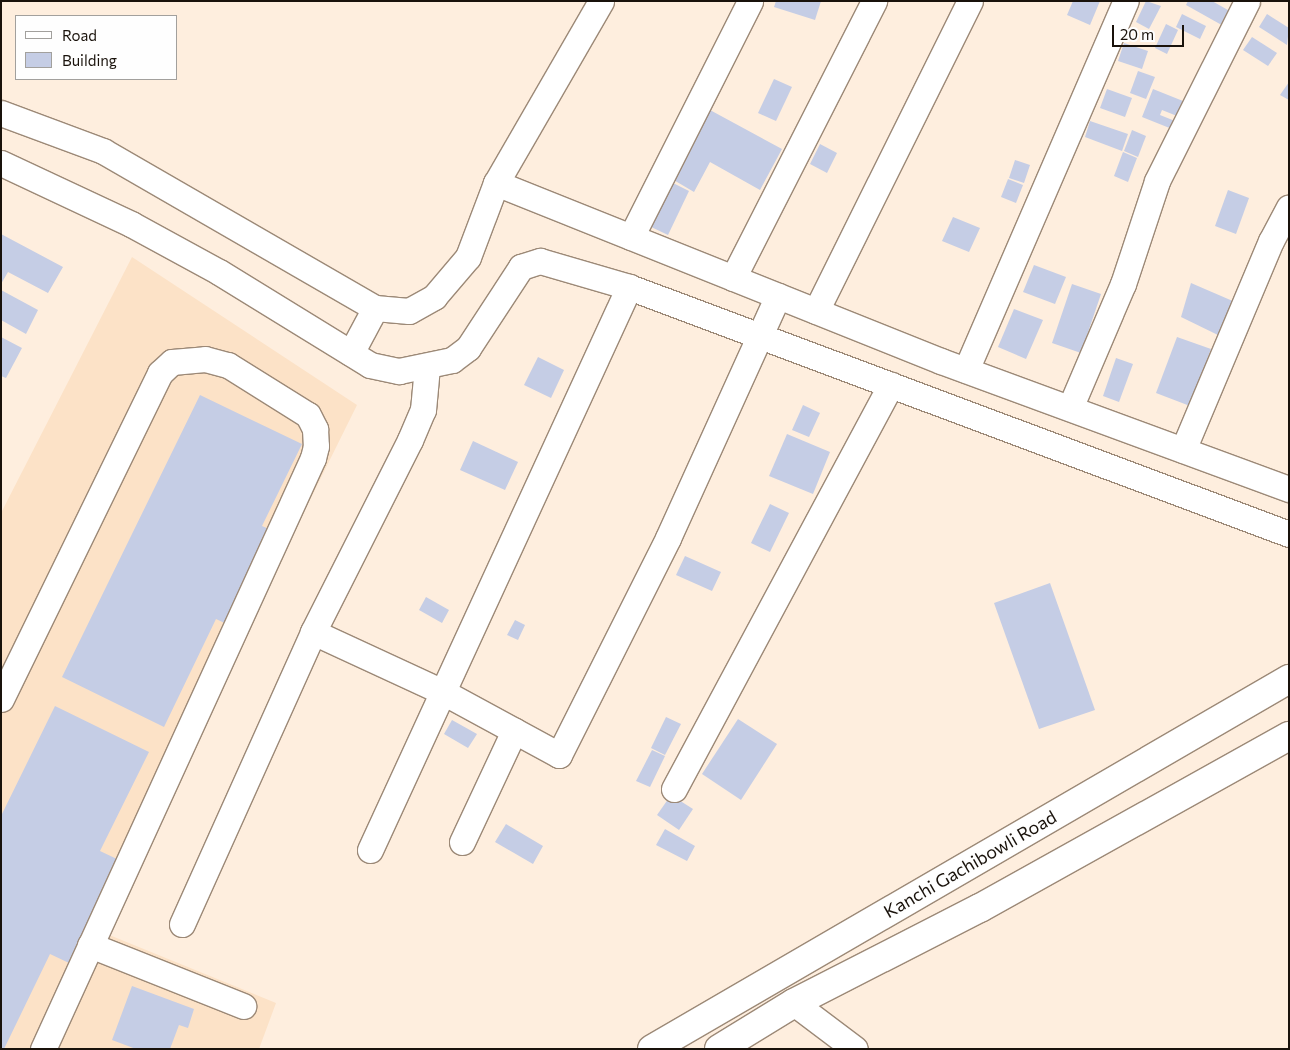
<!DOCTYPE html>
<style>
body{margin:0}
#map{position:relative;width:1290px;height:1050px;overflow:hidden;background:#feeede;font-family:Commissioner,sans-serif}
div>[style]{position:absolute}
.built>*{inset:0;background:#fce2c7}
.building>*{inset:0;background:#c5cde5}
.roads{filter:drop-shadow(1px 0 #9c8977) drop-shadow(-1px 0 #9c8977) drop-shadow(0 1px #9c8977) drop-shadow(0 -1px #9c8977)}
.minor>*{height:25px;margin:-12.5px;padding:0 12.5px;transform-origin:12.5px;border-radius:12.5px;background:#fff}
.major>*{height:28px;margin:-14px;padding:0 14px;transform-origin:14px;border-radius:14px;background:#fff}
span{translate:-50% -50%;white-space:nowrap;text-align:center;line-height:1.15;-webkit-text-stroke:4px #fefefe;paint-order:stroke}
.street-label{font-size:18px;color:#19120b}
.frame{position:absolute;inset:0;border:2px solid #19120b;pointer-events:none}
.legend{position:absolute;left:15px;top:15px;width:162px;height:65px;box-sizing:border-box;background:#fefefe;border:1px solid #a2a09d;margin:0;padding:6px 9px;list-style:none;font-size:15px;color:#19120b}
.legend li{display:flex;align-items:center;gap:10px;height:25px}
.legend b{width:25px;border:1px solid #a2a09d}
.scale{position:absolute;left:1112px;top:25px;width:72px;height:22px;box-sizing:border-box;border:2px solid #19120b;border-top:0;padding-left:6px;font-size:15px;line-height:18px;white-space:nowrap;color:#19120b;-webkit-text-stroke:4px #fefefe;paint-order:stroke}
</style>
<div id="map">
<div class="built">
<i style="clip-path:polygon(132px 257px,357px 405px,97px 930px,276px 1003px,259px 1049px,1px 1049px,1px 513px)"></i>
</div>
<div class="building">
<i style="clip-path:polygon(776px 1px,821px 1px,815px 20px,774px 7px)"></i>
<i style="clip-path:polygon(1073px 1px,1100px 1px,1090px 25px,1067px 15px)"></i>
<i style="clip-path:polygon(1146px 1px,1161px 6px,1149px 29px,1136px 22px)"></i>
<i style="clip-path:polygon(1188px 1px,1212px 1px,1235px 14px,1227px 28px,1186px 5px)"></i>
<i style="clip-path:polygon(1182px 14px,1206px 26px,1200px 39px,1176px 27px)"></i>
<i style="clip-path:polygon(1267px 14px,1289px 28px,1287px 45px,1259px 27px)"></i>
<i style="clip-path:polygon(1166px 24px,1178px 30px,1167px 54px,1155px 48px)"></i>
<i style="clip-path:polygon(1252px 37px,1277px 53px,1268px 66px,1243px 50px)"></i>
<i style="clip-path:polygon(1124px 43px,1148px 51px,1142px 69px,1118px 61px)"></i>
<i style="clip-path:polygon(1138px 71px,1155px 77px,1146px 99px,1130px 93px)"></i>
<i style="clip-path:polygon(774px 79px,792px 87px,776px 121px,758px 113px)"></i>
<i style="clip-path:polygon(1289px 82px,1289px 100px,1280px 95px)"></i>
<i style="clip-path:polygon(1107px 89px,1132px 98px,1125px 117px,1100px 108px)"></i>
<i style="clip-path:polygon(1153px 89px,1188px 103px,1182px 118px,1162px 110px,1160px 115px,1180px 123px,1177px 131px,1142px 117px)"></i>
<i style="clip-path:polygon(710px 110px,782px 149px,760px 190px,710px 162px,694px 192px,672px 179px)"></i>
<i style="clip-path:polygon(1090px 121px,1128px 134px,1122px 151px,1085px 137px)"></i>
<i style="clip-path:polygon(1132px 130px,1146px 136px,1138px 157px,1124px 151px)"></i>
<i style="clip-path:polygon(820px 144px,837px 153px,827px 173px,810px 164px)"></i>
<i style="clip-path:polygon(1123px 152px,1137px 158px,1128px 182px,1114px 176px)"></i>
<i style="clip-path:polygon(1015px 160px,1030px 165px,1024px 183px,1009px 178px)"></i>
<i style="clip-path:polygon(1008px 179px,1023px 185px,1016px 203px,1001px 197px)"></i>
<i style="clip-path:polygon(669px 181px,689px 191px,668px 235px,647px 225px)"></i>
<i style="clip-path:polygon(1228px 190px,1249px 198px,1236px 234px,1215px 226px)"></i>
<i style="clip-path:polygon(953px 217px,980px 228px,969px 252px,942px 241px)"></i>
<i style="clip-path:polygon(1px 234px,63px 267px,48px 293px,8px 272px,1px 284px)"></i>
<i style="clip-path:polygon(1034px 265px,1066px 277px,1055px 304px,1023px 292px)"></i>
<i style="clip-path:polygon(1191px 283px,1235px 302px,1220px 336px,1181px 317px)"></i>
<i style="clip-path:polygon(1072px 284px,1101px 294px,1081px 353px,1052px 343px)"></i>
<i style="clip-path:polygon(1px 290px,38px 310px,26px 334px,1px 320px)"></i>
<i style="clip-path:polygon(1014px 309px,1043px 320px,1026px 359px,998px 347px)"></i>
<i style="clip-path:polygon(1px 337px,22px 348px,6px 378px,1px 376px)"></i>
<i style="clip-path:polygon(1177px 337px,1211px 349px,1190px 406px,1156px 393px)"></i>
<i style="clip-path:polygon(538px 357px,564px 370px,551px 398px,524px 385px)"></i>
<i style="clip-path:polygon(1116px 358px,1133px 364px,1119px 402px,1103px 396px)"></i>
<i style="clip-path:polygon(200px 395px,302px 444px,262px 526px,276px 532px,231px 626px,216px 619px,164px 727px,62px 677px)"></i>
<i style="clip-path:polygon(803px 405px,820px 413px,809px 437px,792px 430px)"></i>
<i style="clip-path:polygon(787px 434px,830px 452px,813px 494px,769px 476px)"></i>
<i style="clip-path:polygon(473px 441px,518px 462px,505px 490px,460px 470px)"></i>
<i style="clip-path:polygon(770px 504px,789px 513px,770px 552px,751px 543px)"></i>
<i style="clip-path:polygon(685px 556px,721px 572px,712px 591px,676px 575px)"></i>
<i style="clip-path:polygon(1050px 583px,1095px 710px,1039px 729px,994px 603px)"></i>
<i style="clip-path:polygon(426px 597px,449px 610px,442px 623px,419px 610px)"></i>
<i style="clip-path:polygon(515px 620px,525px 625px,518px 640px,507px 635px)"></i>
<i style="clip-path:polygon(55px 706px,149px 752px,100px 851px,119px 860px,69px 963px,50px 954px,4px 1049px,1px 1049px,1px 816px)"></i>
<i style="clip-path:polygon(666px 717px,681px 724px,665px 755px,651px 748px)"></i>
<i style="clip-path:polygon(738px 719px,777px 744px,741px 800px,702px 774px)"></i>
<i style="clip-path:polygon(452px 720px,477px 734px,468px 748px,444px 734px)"></i>
<i style="clip-path:polygon(652px 750px,665px 756px,650px 787px,636px 781px)"></i>
<i style="clip-path:polygon(671px 795px,693px 809px,679px 830px,657px 815px)"></i>
<i style="clip-path:polygon(506px 824px,543px 846px,533px 864px,495px 842px)"></i>
<i style="clip-path:polygon(665px 829px,695px 846px,687px 861px,656px 845px)"></i>
<i style="clip-path:polygon(132px 986px,194px 1009px,188px 1028px,179px 1025px,170px 1049px,136px 1049px,112px 1040px)"></i>
</div>
<div class="roads">
<div class="minor">
<i style="left:1px;top:113px;width:109px;rotate:20.4deg"></i>
<i style="left:103px;top:151px;width:314px;rotate:30deg"></i>
<i style="left:375px;top:308px;width:34px;rotate:5deg"></i>
<i style="left:409px;top:311px;width:29px;rotate:-29deg"></i>
<i style="left:434px;top:297px;width:52px;rotate:-49.6deg"></i>
<i style="left:468px;top:257px;width:79px;rotate:-69.3deg"></i>
<i style="left:496px;top:183px;width:210px;rotate:-60deg"></i>
<i style="left:1px;top:163px;width:144px;rotate:25.1deg"></i>
<i style="left:131px;top:224px;width:100px;rotate:28.6deg"></i>
<i style="left:219px;top:272px;width:177px;rotate:31.6deg"></i>
<i style="left:370px;top:365px;width:30px;rotate:12deg"></i>
<i style="left:399px;top:371px;width:54px;rotate:-11.7deg"></i>
<i style="left:452px;top:360px;width:20px;rotate:-37deg"></i>
<i style="left:468px;top:348px;width:97px;rotate:-56.8deg"></i>
<i style="left:521px;top:267px;width:20px;rotate:-18deg"></i>
<i style="left:540px;top:261px;width:93px;rotate:16.3deg"></i>
<i style="left:629px;top:287px;width:705px;rotate:20.52deg"></i>
<i style="left:496px;top:183px;width:479px;rotate:21.8deg"></i>
<i style="left:941px;top:361px;width:371px;rotate:20.2deg"></i>
<i style="left:631px;top:237px;width:264px;rotate:-63.2deg"></i>
<i style="left:733px;top:278px;width:311px;rotate:-63deg"></i>
<i style="left:816px;top:311px;width:346px;rotate:-63.6deg"></i>
<i style="left:351px;top:353px;width:51px;rotate:-61.9deg"></i>
<i style="left:966px;top:370px;width:402px;rotate:-66.6deg"></i>
<i style="left:1070px;top:408px;width:135px;rotate:-66.9deg"></i>
<i style="left:1123px;top:284px;width:108px;rotate:-71.7deg"></i>
<i style="left:1157px;top:181px;width:201px;rotate:-63.4deg"></i>
<i style="left:1183px;top:450px;width:227px;rotate:-67.2deg"></i>
<i style="left:1271px;top:241px;width:38px;rotate:-62deg"></i>
<i style="left:313px;top:632px;width:143px;rotate:24.8deg"></i>
<i style="left:443px;top:692px;width:132px;rotate:28.5deg"></i>
<i style="left:559px;top:755px;width:243px;rotate:-63.3deg"></i>
<i style="left:668px;top:538px;width:266px;rotate:-65.6deg"></i>
<i style="left:1px;top:699px;width:363px;rotate:-64deg"></i>
<i style="left:160px;top:373px;width:16px;rotate:-43deg"></i>
<i style="left:172px;top:362px;width:33px;rotate:-5deg"></i>
<i style="left:205px;top:359px;width:24px;rotate:15deg"></i>
<i style="left:228px;top:365px;width:94px;rotate:32deg"></i>
<i style="left:308px;top:415px;width:16px;rotate:63deg"></i>
<i style="left:315px;top:429px;width:17px;rotate:87deg"></i>
<i style="left:316px;top:446px;width:12px;rotate:104deg"></i>
<i style="left:313px;top:458px;width:650px;rotate:114.55deg"></i>
<i style="left:674px;top:789px;width:459px;rotate:-61.8deg"></i>
<i style="left:462px;top:842px;width:123px;rotate:-64.9deg"></i>
<i style="left:370px;top:850px;width:620px;rotate:-65.3deg"></i>
<i style="left:182px;top:924px;width:320px;rotate:-65.8deg"></i>
<i style="left:313px;top:632px;width:215px;rotate:-63.2deg"></i>
<i style="left:410px;top:440px;width:33px;rotate:-67deg"></i>
<i style="left:423px;top:410px;width:43px;rotate:-84.7deg"></i>
<i style="left:90px;top:945px;width:165px;rotate:21.7deg"></i>
<i style="left:794px;top:1003px;width:76px;rotate:37deg"></i>
</div>
<div class="major">
<i style="left:652px;top:1049px;width:737px;rotate:-30.15deg"></i>
<i style="left:719px;top:1049px;width:88px;rotate:-31.5deg"></i>
<i style="left:794px;top:1003px;width:209px;rotate:-27.1deg"></i>
<i style="left:980px;top:908px;width:354px;rotate:-29.1deg"></i>
</div>
</div>
<div class="street-label">
<span style="left:970px;top:864px;rotate:-30deg">Kanchi Gachibowli Road</span>
</div>
<div class="frame"></div>
<ul class="legend">
<li><b style="height:6px;background:#fff"></b>Road</li>
<li><b style="height:14px;background:#c5cde5"></b>Building</li>
</ul>
<div class="scale">20 m</div>
</div>
